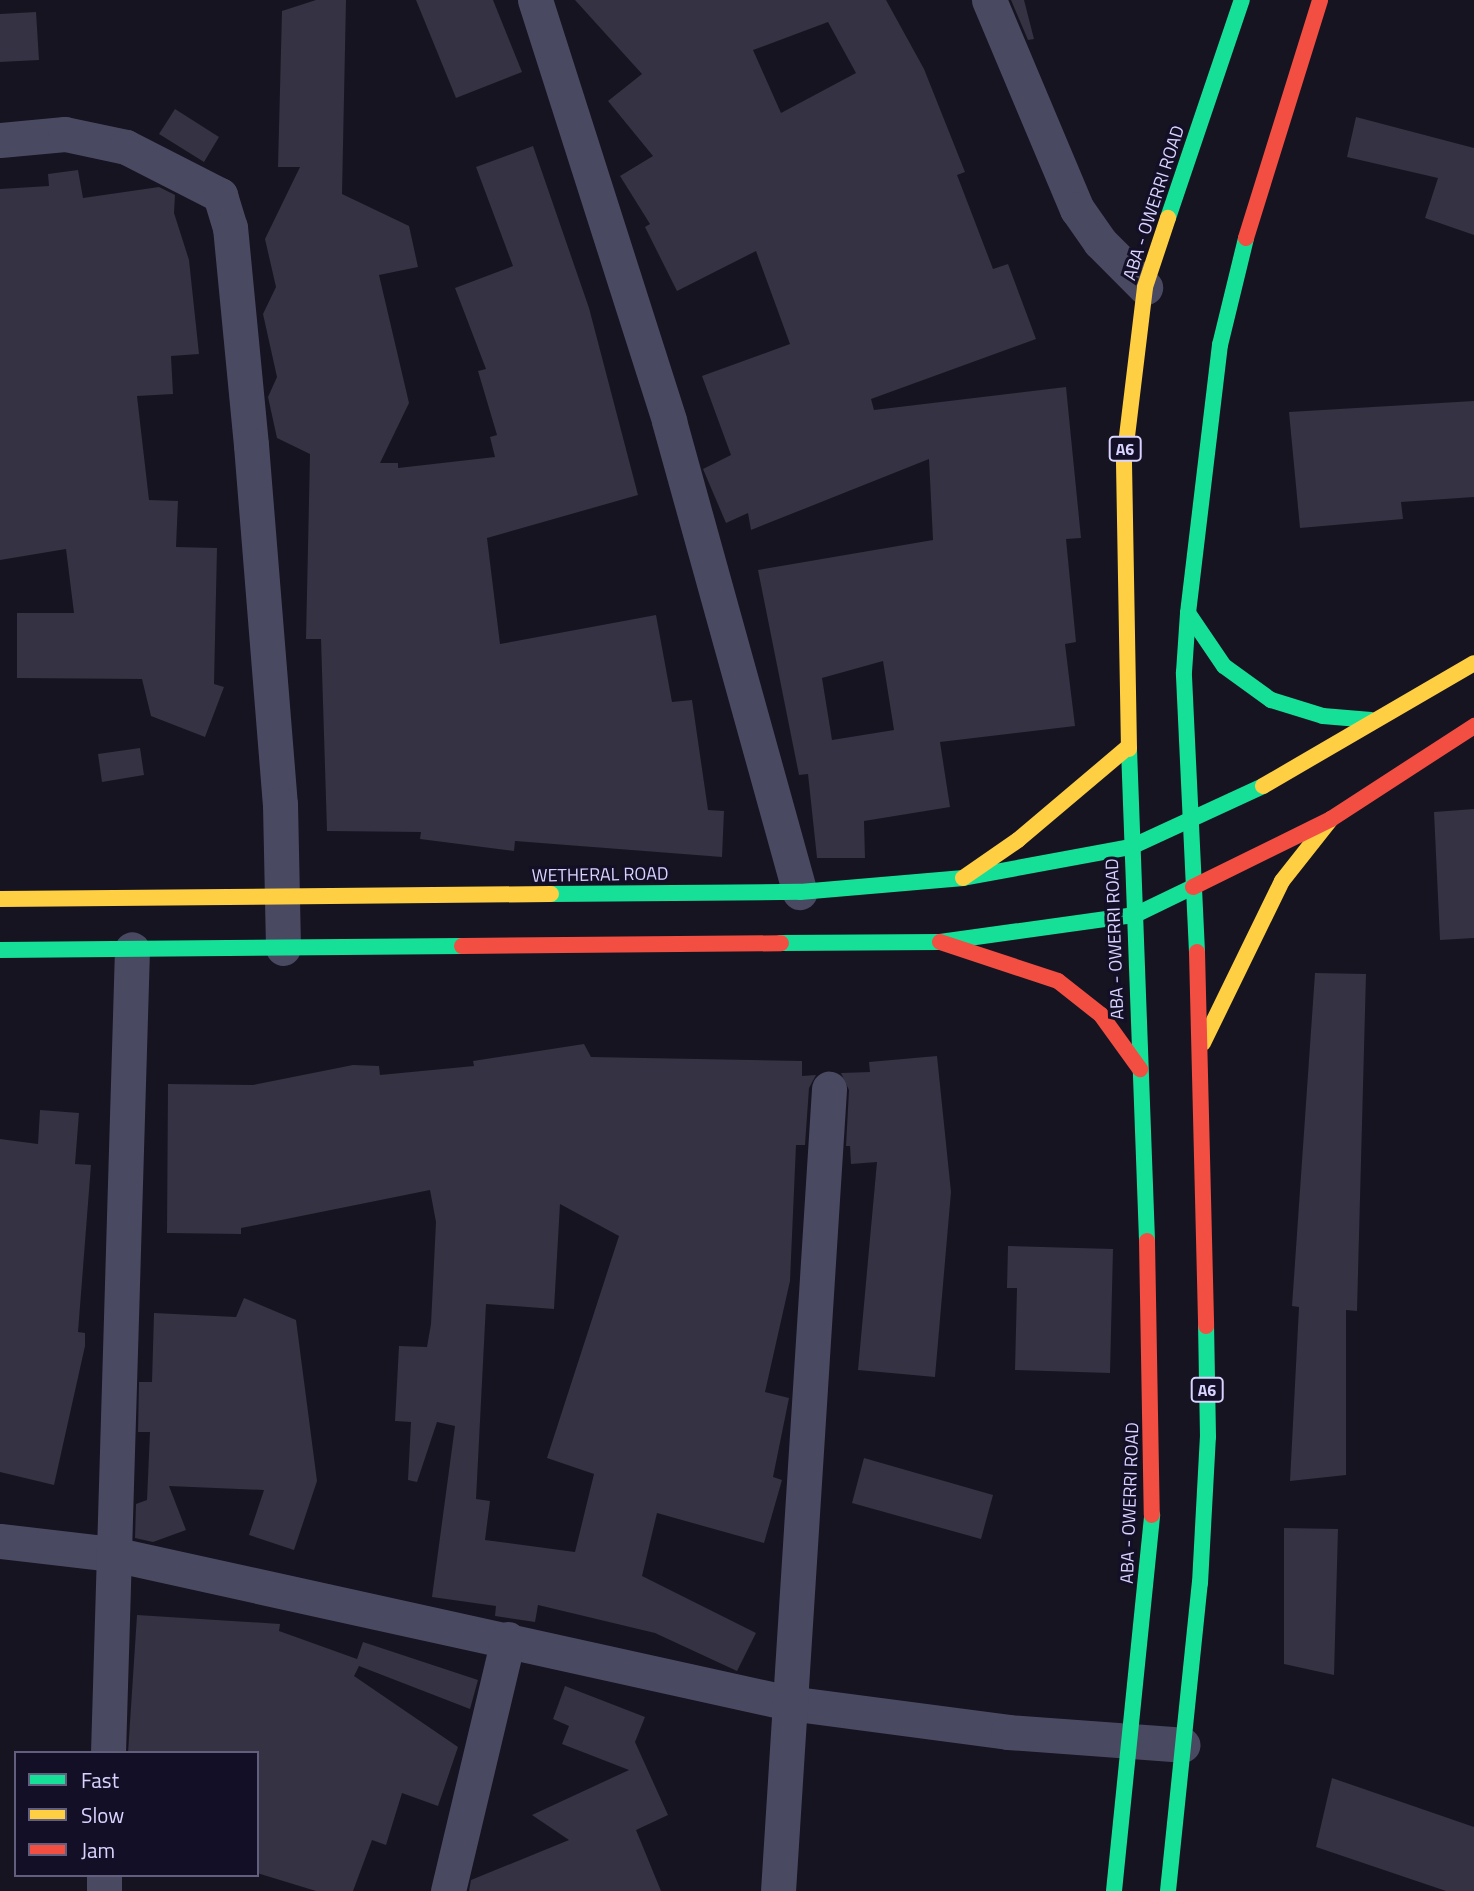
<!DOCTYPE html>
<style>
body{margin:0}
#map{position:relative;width:1474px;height:1891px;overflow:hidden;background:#161421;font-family:"Titillium Web",sans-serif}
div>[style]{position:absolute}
.building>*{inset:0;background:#343243}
.street>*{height:35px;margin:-17.5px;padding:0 17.5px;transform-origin:17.5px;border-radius:17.5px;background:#4a4962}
.fast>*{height:16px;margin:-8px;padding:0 8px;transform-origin:8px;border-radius:8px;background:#16e098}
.slow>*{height:16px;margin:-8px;padding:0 8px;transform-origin:8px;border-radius:8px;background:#ffcf43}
.jam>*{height:16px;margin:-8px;padding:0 8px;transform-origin:8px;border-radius:8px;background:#f24e42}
span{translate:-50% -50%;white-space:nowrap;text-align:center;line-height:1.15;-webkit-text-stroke:6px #130f26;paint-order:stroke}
.shield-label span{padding:2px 5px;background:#130f26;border:2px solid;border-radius:5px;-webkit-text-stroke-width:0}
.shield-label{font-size:16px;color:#d9d4ff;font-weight:700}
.street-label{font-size:18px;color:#d9d4ff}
.legend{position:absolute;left:14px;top:1751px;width:245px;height:126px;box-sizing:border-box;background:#130f26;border:2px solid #625e7d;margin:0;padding:9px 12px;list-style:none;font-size:21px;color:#d9d4ff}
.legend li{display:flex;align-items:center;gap:14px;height:35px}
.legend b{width:35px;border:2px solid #625e7d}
</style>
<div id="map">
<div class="building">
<i style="clip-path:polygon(316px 0,346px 0,342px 194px,409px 226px,418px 267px,379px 275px,409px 403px,380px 463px,398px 463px,398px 468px,495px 457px,490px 437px,497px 435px,478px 371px,486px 369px,455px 288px,513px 266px,476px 167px,533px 146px,589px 308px,638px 495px,487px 538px,500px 644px,656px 615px,672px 702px,692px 700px,708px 810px,724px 811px,722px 857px,515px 841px,514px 851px,420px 839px,421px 832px,327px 831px,321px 639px,306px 639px,310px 454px,277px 438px,268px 397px,277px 377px,263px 314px,276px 287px,265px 239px,300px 167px,278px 167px,282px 11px)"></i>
<i style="clip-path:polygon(416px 0,493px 0,522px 72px,456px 98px)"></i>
<i style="clip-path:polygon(evenodd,575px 0,886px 0,924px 69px,965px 172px,957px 175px,993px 269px,1008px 264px,1036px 339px,871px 399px,874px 410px,1066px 387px,1081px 538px,1066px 539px,1076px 642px,1065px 644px,1075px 726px,940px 742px,950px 807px,864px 821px,865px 858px,817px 858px,808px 774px,799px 775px,758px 570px,933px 540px,929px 459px,751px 530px,748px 513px,726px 523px,703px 469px,731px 455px,702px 376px,790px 344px,756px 251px,677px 291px,645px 227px,650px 224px,620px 176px,653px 156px,608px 101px,642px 74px,575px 0,828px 22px,856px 73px,781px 113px,753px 50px,828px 22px,575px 0,883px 661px,894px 730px,832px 740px,822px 678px,883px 661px)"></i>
<i style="clip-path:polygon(1011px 0,1024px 0,1034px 39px,1028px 40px)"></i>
<i style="clip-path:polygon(36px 12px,39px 60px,0 62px,0 14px)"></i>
<i style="clip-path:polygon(175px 109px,219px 137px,204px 162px,159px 134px)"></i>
<i style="clip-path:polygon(1356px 117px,1474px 148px,1474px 235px,1425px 218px,1438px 178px,1347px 157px)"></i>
<i style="clip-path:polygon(78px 170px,83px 198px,159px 187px,175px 195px,174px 213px,189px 260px,199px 354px,171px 356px,173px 394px,137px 396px,149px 500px,178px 501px,176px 547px,217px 548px,214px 684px,224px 687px,205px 737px,151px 716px,142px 679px,17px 678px,17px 613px,74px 613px,66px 549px,0 560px,0 189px,49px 186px,48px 174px)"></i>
<i style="clip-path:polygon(1474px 401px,1474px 497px,1401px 502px,1403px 519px,1300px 528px,1289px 412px)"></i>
<i style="clip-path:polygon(140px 748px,144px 775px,102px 782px,98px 754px)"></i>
<i style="clip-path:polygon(1474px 809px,1474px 938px,1440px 940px,1434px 812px)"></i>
<i style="clip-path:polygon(1315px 973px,1366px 974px,1357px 1311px,1346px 1310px,1346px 1475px,1290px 1481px,1299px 1307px,1292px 1306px)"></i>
<i style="clip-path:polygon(evenodd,584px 1044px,591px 1057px,802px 1061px,802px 1076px,816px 1075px,809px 1088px,805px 1145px,796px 1145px,790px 1281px,765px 1392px,789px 1398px,773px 1477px,782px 1480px,764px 1543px,657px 1513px,642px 1576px,756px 1633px,737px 1671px,655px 1633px,538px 1605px,535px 1622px,495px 1616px,496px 1606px,432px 1597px,455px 1426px,437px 1422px,417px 1482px,408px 1480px,411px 1422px,395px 1421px,399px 1346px,427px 1347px,431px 1324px,436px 1222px,430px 1190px,241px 1228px,241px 1234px,167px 1233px,168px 1084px,253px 1085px,353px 1065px,379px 1066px,380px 1075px,474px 1066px,473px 1061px,584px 1044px,560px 1204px,619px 1236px,547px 1458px,594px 1474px,575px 1552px,485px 1540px,490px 1501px,476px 1499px,486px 1304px,554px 1309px,560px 1204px)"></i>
<i style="clip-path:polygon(937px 1056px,951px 1192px,935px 1377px,858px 1370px,877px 1162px,851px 1164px,850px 1146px,846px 1146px,849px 1090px,841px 1073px,870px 1072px,869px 1062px)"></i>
<i style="clip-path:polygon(40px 1110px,79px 1113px,75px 1164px,91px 1165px,78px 1332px,85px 1333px,85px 1346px,54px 1485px,0 1472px,0 1139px,38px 1144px)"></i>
<i style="clip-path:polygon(1008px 1246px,1113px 1249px,1110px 1373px,1015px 1370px,1017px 1288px,1007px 1288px)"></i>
<i style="clip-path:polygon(244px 1298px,296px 1320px,317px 1481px,294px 1550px,249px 1535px,264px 1490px,169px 1486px,186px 1530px,153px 1542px,135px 1538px,136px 1504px,147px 1500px,150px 1432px,138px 1432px,139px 1382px,152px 1382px,154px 1313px,236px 1317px)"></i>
<i style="clip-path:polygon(864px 1458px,993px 1495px,981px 1539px,852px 1503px)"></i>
<i style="clip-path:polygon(1284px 1528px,1338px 1529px,1334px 1675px,1284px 1664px)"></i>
<i style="clip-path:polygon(137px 1615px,280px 1624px,279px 1631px,357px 1659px,363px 1642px,478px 1680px,470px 1709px,359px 1666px,354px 1676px,458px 1747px,438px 1806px,402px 1793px,386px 1845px,372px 1840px,353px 1891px,316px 1891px,257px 1873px,257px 1753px,128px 1753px)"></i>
<i style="clip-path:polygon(565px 1686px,645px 1717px,635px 1742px,668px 1815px,636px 1830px,661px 1891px,469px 1891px,471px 1880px,569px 1840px,532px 1815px,629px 1770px,562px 1744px,569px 1726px,553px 1719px)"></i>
<i style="clip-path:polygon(1332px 1778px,1474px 1827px,1474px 1891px,1446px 1891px,1316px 1847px)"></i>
</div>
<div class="street">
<i style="left:535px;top:0;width:442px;rotate:72.3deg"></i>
<i style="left:669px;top:421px;width:489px;rotate:74.5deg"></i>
<i style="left:989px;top:0;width:227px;rotate:67.2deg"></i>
<i style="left:1077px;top:209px;width:40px;rotate:55.1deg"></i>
<i style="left:1100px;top:242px;width:64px;rotate:45deg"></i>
<i style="left:0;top:140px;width:65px;rotate:-5.3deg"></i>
<i style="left:65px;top:134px;width:62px;rotate:12deg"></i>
<i style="left:126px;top:147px;width:106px;rotate:27.1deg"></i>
<i style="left:220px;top:195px;width:34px;rotate:73deg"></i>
<i style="left:230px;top:227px;width:219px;rotate:84.5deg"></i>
<i style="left:251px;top:445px;width:360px;rotate:85.4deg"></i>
<i style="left:280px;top:804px;width:144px;rotate:88.8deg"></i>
<i style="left:0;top:1541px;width:114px;rotate:6.6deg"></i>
<i style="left:113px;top:1554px;width:692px;rotate:12.43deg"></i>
<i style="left:789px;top:1703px;width:221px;rotate:7.5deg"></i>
<i style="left:1008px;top:1732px;width:175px;rotate:4.2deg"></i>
<i style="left:108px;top:1753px;width:804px;rotate:-88.29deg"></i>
<i style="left:104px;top:1891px;width:16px;rotate:-90deg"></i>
<i style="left:448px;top:1891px;width:259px;rotate:-76.6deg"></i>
<i style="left:778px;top:1891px;width:804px;rotate:-86.36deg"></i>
</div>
<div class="fast">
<i style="left:1168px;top:218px;width:230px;rotate:-71.3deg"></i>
<i style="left:1188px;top:613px;width:64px;rotate:55.8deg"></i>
<i style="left:1224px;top:666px;width:58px;rotate:35.9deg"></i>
<i style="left:1271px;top:700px;width:54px;rotate:17.1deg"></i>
<i style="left:1323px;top:716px;width:48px;rotate:4.8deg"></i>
<i style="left:1129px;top:749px;width:492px;rotate:87.9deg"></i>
<i style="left:551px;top:894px;width:249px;rotate:-0.5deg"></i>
<i style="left:800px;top:892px;width:164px;rotate:-4.9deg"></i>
<i style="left:963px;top:878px;width:171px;rotate:-10.5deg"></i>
<i style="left:1131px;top:847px;width:145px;rotate:-24.8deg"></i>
<i style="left:781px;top:943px;width:159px;rotate:-0.4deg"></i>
<i style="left:940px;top:942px;width:197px;rotate:-7.9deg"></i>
<i style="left:1135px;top:915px;width:64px;rotate:-25.8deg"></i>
<i style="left:0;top:950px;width:462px;rotate:-0.5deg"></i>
<i style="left:1197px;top:952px;width:280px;rotate:-92.7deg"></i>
<i style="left:1184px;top:672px;width:59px;rotate:-86.1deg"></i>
<i style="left:1188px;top:613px;width:270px;rotate:-83.2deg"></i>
<i style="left:1220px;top:345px;width:110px;rotate:-76.3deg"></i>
<i style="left:1114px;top:1891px;width:378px;rotate:-84.2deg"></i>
<i style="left:1168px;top:1891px;width:310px;rotate:-84.1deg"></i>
<i style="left:1200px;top:1583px;width:146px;rotate:-86.9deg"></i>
<i style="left:1208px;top:1437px;width:111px;rotate:-91deg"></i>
</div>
<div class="slow">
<i style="left:1129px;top:749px;width:288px;rotate:-91deg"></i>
<i style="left:1124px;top:461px;width:175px;rotate:-83.1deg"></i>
<i style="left:1145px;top:287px;width:73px;rotate:-71.6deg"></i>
<i style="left:1263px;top:786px;width:244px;rotate:-30.2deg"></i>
<i style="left:963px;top:878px;width:67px;rotate:-34.6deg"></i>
<i style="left:1018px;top:840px;width:143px;rotate:-40.2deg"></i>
<i style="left:0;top:899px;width:551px;rotate:-0.52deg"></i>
<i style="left:1203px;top:1043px;width:180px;rotate:-64deg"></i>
<i style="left:1282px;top:881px;width:79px;rotate:-51.7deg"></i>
</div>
<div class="jam">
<i style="left:1246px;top:238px;width:249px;rotate:-72.7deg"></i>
<i style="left:1193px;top:887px;width:154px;rotate:-26.2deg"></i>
<i style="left:1331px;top:819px;width:171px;rotate:-33deg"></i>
<i style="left:940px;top:942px;width:124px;rotate:18.3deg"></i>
<i style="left:1058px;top:981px;width:55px;rotate:38.3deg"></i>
<i style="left:1101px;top:1015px;width:67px;rotate:54.2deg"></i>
<i style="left:462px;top:946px;width:319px;rotate:-0.5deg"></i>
<i style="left:1197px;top:952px;width:374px;rotate:88.6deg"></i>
<i style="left:1147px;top:1241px;width:274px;rotate:89deg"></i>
</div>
<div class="shield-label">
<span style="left:1125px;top:449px">A6</span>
<span style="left:1207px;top:1390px">A6</span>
</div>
<div class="street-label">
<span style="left:1154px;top:203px;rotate:-72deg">ABA - OWERRI ROAD</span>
<span style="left:600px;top:875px;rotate:-1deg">WETHERAL ROAD</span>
<span style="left:1115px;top:939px;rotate:-92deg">ABA - OWERRI ROAD</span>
<span style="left:1130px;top:1503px;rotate:-88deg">ABA - OWERRI ROAD</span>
</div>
<ul class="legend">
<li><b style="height:9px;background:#16e098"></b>Fast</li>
<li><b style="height:9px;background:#ffcf43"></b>Slow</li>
<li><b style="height:9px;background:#f24e42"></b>Jam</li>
</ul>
</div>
